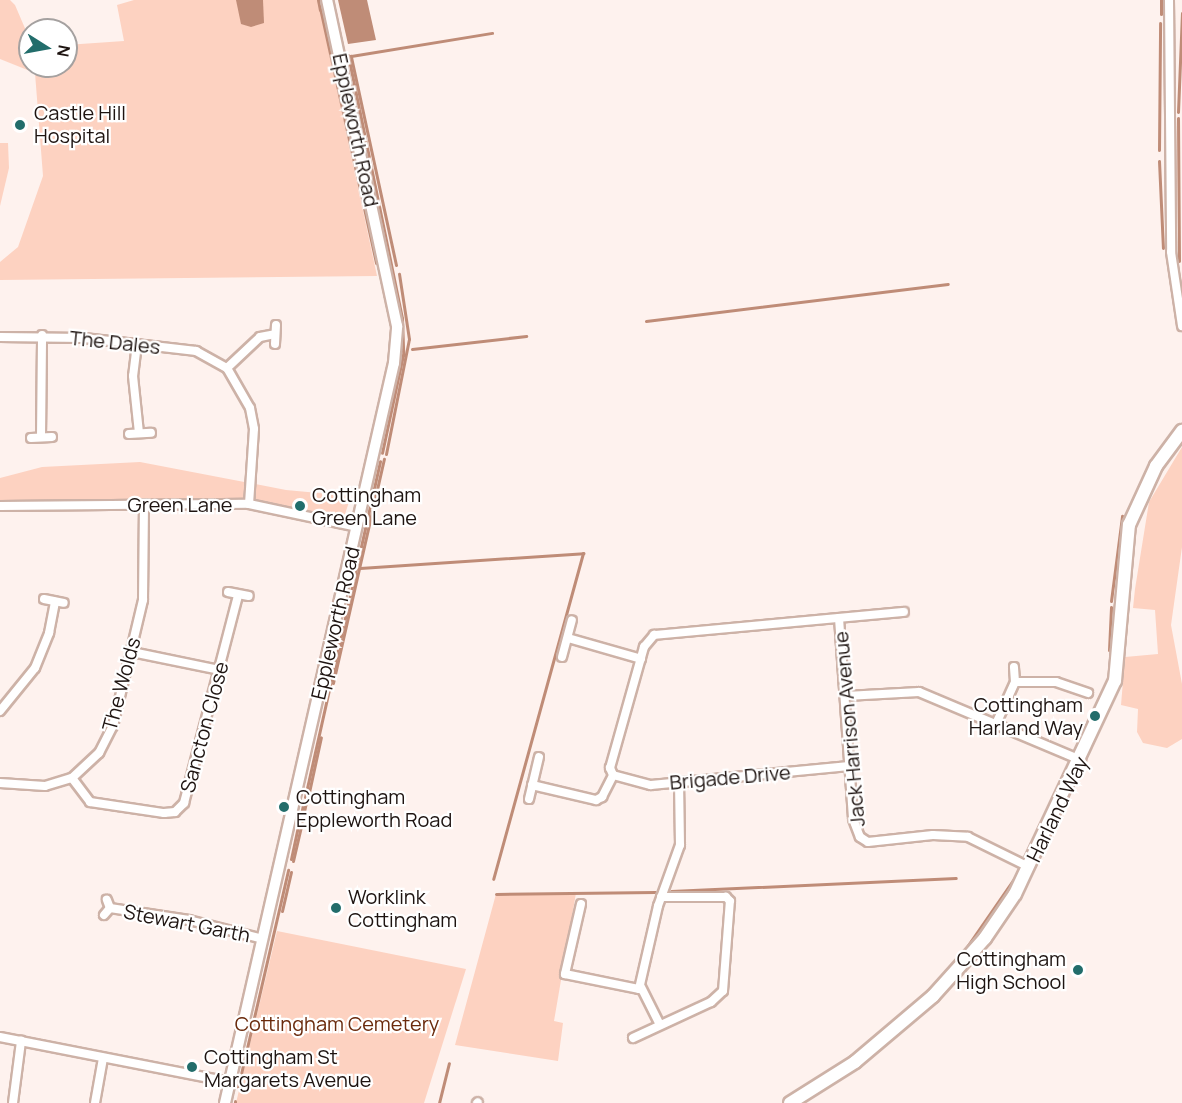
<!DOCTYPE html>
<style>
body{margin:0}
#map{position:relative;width:1182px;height:1103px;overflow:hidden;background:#fef2ee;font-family:Manrope,sans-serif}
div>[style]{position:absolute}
.green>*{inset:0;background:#fdd2c1}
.water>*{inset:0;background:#bf8c77}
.stream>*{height:3px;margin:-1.5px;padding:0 1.5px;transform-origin:1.5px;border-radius:1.5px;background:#bf8c77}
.roads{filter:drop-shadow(2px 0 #cdb2a7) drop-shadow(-2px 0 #cdb2a7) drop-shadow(0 2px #cdb2a7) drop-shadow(0 -2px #cdb2a7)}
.minor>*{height:8px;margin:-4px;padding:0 4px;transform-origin:4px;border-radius:4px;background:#fff}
.tertiary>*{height:10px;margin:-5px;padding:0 5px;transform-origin:5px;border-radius:5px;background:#fff}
.secondary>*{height:12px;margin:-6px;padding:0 6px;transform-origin:6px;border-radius:6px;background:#fff}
.dots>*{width:16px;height:16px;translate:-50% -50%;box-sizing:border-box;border:3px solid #fff;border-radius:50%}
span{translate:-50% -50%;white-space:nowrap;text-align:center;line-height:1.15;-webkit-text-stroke:4.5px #fff;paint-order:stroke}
.poi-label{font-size:20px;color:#1e1411}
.left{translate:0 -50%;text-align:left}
.right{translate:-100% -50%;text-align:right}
.street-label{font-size:20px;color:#1e1411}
.park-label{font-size:20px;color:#6a2a0c}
.north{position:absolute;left:18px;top:18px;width:60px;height:60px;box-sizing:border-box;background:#fff;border:2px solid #a5a1a0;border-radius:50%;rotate:101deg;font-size:16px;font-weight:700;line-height:24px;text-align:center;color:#1e1411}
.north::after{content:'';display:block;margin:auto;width:21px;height:27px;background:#226d6b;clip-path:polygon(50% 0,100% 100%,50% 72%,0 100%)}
</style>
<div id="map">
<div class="green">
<i style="clip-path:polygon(0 0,10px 0,15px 5px,30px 40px,30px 66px,66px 66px,66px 45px,124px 41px,117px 5px,134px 0,318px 0,377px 276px,0 280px,0 262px,18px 247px,43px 176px,35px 73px,0 59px)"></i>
<i style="clip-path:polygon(0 143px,8px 143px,9px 168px,0 206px)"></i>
<i style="clip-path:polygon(1182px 447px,1182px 547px,1171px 625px,1182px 684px,1182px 739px,1167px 748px,1143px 743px,1137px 732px,1138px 709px,1121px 705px,1125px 657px,1158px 654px,1155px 610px,1133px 608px,1135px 589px,1149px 502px)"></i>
<i style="clip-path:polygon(140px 462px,286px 490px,351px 496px,342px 523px,275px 507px,0 506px,0 478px,42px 467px)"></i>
<i style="clip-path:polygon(576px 893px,554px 1021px,563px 1023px,558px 1061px,455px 1045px,496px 894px)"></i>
<i style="clip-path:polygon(277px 931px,466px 969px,424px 1103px,236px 1103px)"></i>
</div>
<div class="water">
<i style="clip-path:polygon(236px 0,263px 0,264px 23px,251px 27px,241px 24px)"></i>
<i style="clip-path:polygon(338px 0,367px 0,376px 40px,348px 44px)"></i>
</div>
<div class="stream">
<i style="left:318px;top:0;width:10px;rotate:79deg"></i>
<i style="left:320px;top:8px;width:261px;rotate:77.6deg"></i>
<i style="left:1161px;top:14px;width:14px;rotate:-90deg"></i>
<i style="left:348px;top:55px;width:268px;rotate:78.4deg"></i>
<i style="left:402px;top:318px;width:37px;rotate:88deg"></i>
<i style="left:403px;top:355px;width:100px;rotate:102.1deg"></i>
<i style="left:1178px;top:112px;width:99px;rotate:-87.7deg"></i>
<i style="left:1178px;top:118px;width:143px;rotate:89.6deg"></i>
<i style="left:1159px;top:150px;width:127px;rotate:-89.5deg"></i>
<i style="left:1159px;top:161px;width:87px;rotate:87.4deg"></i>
<i style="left:396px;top:265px;width:214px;rotate:-102.2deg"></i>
<i style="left:351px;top:56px;width:143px;rotate:-9.3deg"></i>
<i style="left:646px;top:321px;width:304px;rotate:-7deg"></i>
<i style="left:412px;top:349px;width:115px;rotate:-6.5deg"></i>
<i style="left:386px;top:454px;width:117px;rotate:-78.7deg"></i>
<i style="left:409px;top:339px;width:66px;rotate:-98.7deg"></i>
<i style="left:360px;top:568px;width:224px;rotate:-3.8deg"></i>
<i style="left:583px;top:553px;width:338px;rotate:105.4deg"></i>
<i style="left:1111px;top:601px;width:86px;rotate:-82.6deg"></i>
<i style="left:1109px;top:650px;width:43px;rotate:-87.3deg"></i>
<i style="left:333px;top:683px;width:230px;rotate:-77.2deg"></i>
<i style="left:1092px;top:716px;width:14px;rotate:-69deg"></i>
<i style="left:305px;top:797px;width:344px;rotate:-77.4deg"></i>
<i style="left:308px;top:797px;width:61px;rotate:-77.8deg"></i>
<i style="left:300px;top:820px;width:16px;rotate:-79deg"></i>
<i style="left:302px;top:821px;width:19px;rotate:-78deg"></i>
<i style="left:291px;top:859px;width:34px;rotate:-78deg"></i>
<i style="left:293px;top:861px;width:35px;rotate:-77deg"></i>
<i style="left:671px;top:891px;width:285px;rotate:-2.6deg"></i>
<i style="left:496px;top:894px;width:159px;rotate:-0.7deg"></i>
<i style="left:282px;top:911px;width:40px;rotate:-77deg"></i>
<i style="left:957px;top:961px;width:111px;rotate:-55.3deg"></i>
<i style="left:897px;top:1019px;width:66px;rotate:-43.2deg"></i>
<i style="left:238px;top:1087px;width:223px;rotate:-77deg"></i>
<i style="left:235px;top:1103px;width:2px;rotate:-90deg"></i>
<i style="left:439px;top:1103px;width:41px;rotate:-76deg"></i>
</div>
<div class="roads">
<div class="minor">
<i style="left:1169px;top:0;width:252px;rotate:89.5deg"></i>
<i style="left:1171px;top:252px;width:75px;rotate:81.5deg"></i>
<i style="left:0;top:337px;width:84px;rotate:0.7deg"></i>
<i style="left:84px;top:338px;width:113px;rotate:6.6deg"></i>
<i style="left:196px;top:351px;width:35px;rotate:29deg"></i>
<i style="left:227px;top:368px;width:46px;rotate:60.1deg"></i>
<i style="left:250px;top:408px;width:21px;rotate:79deg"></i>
<i style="left:254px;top:429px;width:75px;rotate:93.8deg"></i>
<i style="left:137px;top:344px;width:32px;rotate:97deg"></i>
<i style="left:133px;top:376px;width:57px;rotate:84deg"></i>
<i style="left:275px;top:344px;width:19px;rotate:-87deg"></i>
<i style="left:227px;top:368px;width:45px;rotate:-43.2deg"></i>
<i style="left:260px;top:337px;width:15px;rotate:-11deg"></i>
<i style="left:129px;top:434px;width:22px;rotate:-3deg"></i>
<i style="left:41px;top:437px;width:102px;rotate:-89.4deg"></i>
<i style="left:31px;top:438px;width:21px;rotate:-3deg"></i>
<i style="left:0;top:506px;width:249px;rotate:-0.5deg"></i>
<i style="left:249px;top:504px;width:110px;rotate:12deg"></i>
<i style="left:228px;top:592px;width:21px;rotate:11deg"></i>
<i style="left:44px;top:599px;width:20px;rotate:11deg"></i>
<i style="left:839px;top:618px;width:201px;rotate:86deg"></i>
<i style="left:853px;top:819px;width:19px;rotate:69deg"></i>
<i style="left:860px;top:837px;width:9px;rotate:32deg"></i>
<i style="left:868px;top:842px;width:65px;rotate:-6.1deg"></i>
<i style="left:933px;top:835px;width:35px;rotate:3deg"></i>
<i style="left:968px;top:837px;width:68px;rotate:26.2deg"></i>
<i style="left:568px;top:638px;width:76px;rotate:16deg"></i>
<i style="left:132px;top:652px;width:90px;rotate:11.6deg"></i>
<i style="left:562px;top:657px;width:38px;rotate:-75deg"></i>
<i style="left:1015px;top:682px;width:41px"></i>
<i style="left:1056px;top:682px;width:34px;rotate:19deg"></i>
<i style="left:846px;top:696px;width:73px;rotate:-3.1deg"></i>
<i style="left:919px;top:692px;width:176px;rotate:22.8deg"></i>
<i style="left:0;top:711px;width:55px;rotate:-50.9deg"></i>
<i style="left:35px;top:668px;width:38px;rotate:-68deg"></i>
<i style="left:49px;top:633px;width:32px;rotate:-79deg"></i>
<i style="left:996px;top:724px;width:46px;rotate:-65.7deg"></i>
<i style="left:1015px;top:682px;width:15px;rotate:-94deg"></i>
<i style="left:613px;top:775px;width:8px;rotate:-113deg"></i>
<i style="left:610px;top:768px;width:126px;rotate:-74.3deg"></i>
<i style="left:644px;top:647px;width:16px;rotate:-50deg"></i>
<i style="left:654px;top:635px;width:251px;rotate:-5.3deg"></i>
<i style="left:613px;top:775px;width:39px;rotate:15deg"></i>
<i style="left:651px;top:785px;width:199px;rotate:-5.5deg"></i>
<i style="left:72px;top:778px;width:30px;rotate:53deg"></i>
<i style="left:90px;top:802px;width:75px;rotate:8.5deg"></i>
<i style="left:164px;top:813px;width:11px;rotate:-5deg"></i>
<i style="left:175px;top:812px;width:13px;rotate:-45deg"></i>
<i style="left:184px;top:803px;width:215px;rotate:-75.4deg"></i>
<i style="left:0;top:783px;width:45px;rotate:3.8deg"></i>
<i style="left:45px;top:786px;width:28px;rotate:-17deg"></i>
<i style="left:72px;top:778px;width:37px;rotate:-43deg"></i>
<i style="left:99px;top:753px;width:30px;rotate:-63deg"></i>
<i style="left:113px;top:726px;width:130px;rotate:-76.6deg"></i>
<i style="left:143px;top:600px;width:96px;rotate:-89.4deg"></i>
<i style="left:532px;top:785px;width:66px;rotate:13.2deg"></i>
<i style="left:596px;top:800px;width:7px;rotate:-27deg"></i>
<i style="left:602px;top:797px;width:25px;rotate:-63deg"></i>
<i style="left:529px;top:799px;width:43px;rotate:-76.6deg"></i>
<i style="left:581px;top:904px;width:72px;rotate:102.9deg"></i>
<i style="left:565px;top:974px;width:76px;rotate:11.5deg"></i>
<i style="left:639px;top:989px;width:85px;rotate:-77.1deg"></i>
<i style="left:658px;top:906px;width:65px;rotate:-70.2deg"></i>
<i style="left:680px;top:845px;width:63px;rotate:-90.9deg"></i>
<i style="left:110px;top:908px;width:80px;rotate:8.6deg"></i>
<i style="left:189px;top:920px;width:76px;rotate:14.4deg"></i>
<i style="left:104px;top:915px;width:9px;rotate:-49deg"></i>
<i style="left:110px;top:908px;width:9px;rotate:-111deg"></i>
<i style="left:641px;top:987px;width:42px;rotate:63.4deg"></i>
<i style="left:0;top:1037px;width:234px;rotate:11.1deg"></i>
<i style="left:633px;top:1038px;width:86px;rotate:-24.8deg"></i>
<i style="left:711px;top:1002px;width:16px;rotate:-43deg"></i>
<i style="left:723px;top:991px;width:90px;rotate:-85.6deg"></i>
<i style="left:730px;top:901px;width:6px;rotate:-135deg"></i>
<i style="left:726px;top:897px;width:65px;rotate:180deg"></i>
<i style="left:13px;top:1103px;width:63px;rotate:-82.6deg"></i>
<i style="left:95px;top:1103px;width:46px;rotate:-79.9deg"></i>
<i style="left:477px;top:1103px;width:1px;rotate:-45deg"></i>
</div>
<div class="tertiary">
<i style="left:225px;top:1103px;width:759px;rotate:-77.14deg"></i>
<i style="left:394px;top:363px;width:37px;rotate:-85deg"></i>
<i style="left:397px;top:326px;width:333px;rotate:-102.1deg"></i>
</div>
<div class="secondary">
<i style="left:790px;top:1103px;width:77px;rotate:-32.2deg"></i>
<i style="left:855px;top:1062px;width:102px;rotate:-40.2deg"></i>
<i style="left:933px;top:996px;width:78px;rotate:-48.1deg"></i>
<i style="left:985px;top:938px;width:53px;rotate:-55.7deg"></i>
<i style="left:1015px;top:894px;width:235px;rotate:-64.9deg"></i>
<i style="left:1115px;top:681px;width:157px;rotate:-84.9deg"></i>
<i style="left:1129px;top:525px;width:65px;rotate:-65.4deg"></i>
<i style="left:1156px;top:466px;width:44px;rotate:-53.4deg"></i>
</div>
</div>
<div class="dots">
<i style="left:20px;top:125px;background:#226d6b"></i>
<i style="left:300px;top:506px;background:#226d6b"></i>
<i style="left:1095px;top:716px;background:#226d6b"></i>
<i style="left:284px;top:807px;background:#226d6b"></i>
<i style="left:336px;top:908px;background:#226d6b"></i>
<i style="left:1078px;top:970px;background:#226d6b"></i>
<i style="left:192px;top:1067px;background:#226d6b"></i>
</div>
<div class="poi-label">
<span class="left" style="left:34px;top:124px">Castle Hill<br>Hospital</span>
<span class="left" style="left:312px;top:506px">Cottingham<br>Green Lane</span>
<span class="right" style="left:1083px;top:716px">Cottingham<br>Harland Way</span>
<span class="left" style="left:296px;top:808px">Cottingham<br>Eppleworth Road</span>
<span class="left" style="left:348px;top:908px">Worklink<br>Cottingham</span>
<span class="right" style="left:1066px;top:970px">Cottingham<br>High School</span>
<span class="left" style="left:204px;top:1068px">Cottingham St<br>Margarets Avenue</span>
</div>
<div class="street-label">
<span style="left:356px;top:130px;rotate:78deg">Eppleworth Road</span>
<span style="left:115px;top:342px;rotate:6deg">The Dales</span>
<span style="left:180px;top:504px">Green Lane</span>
<span style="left:335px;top:623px;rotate:-77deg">Eppleworth Road</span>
<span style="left:121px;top:684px;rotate:-75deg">The Wolds</span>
<span style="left:204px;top:727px;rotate:-75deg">Sancton Close</span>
<span style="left:849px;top:729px;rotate:-95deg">Jack Harrison Avenue</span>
<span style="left:730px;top:777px;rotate:-5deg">Brigade Drive</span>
<span style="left:1057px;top:809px;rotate:-64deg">Harland Way</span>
<span style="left:187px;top:923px;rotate:11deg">Stewart Garth</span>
</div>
<div class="park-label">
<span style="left:337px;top:1023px">Cottingham Cemetery</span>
</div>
<div class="north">N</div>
</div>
